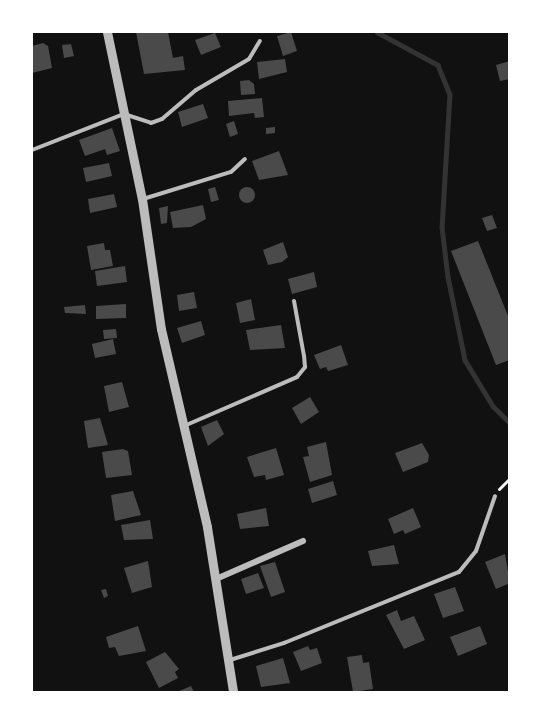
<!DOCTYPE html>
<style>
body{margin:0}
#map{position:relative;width:541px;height:724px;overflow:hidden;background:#111;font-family:Poppins,sans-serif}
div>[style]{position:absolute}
.stream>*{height:4.5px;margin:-2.25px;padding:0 2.25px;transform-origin:2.25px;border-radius:2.25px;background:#333}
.building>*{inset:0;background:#4a4a4a}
.round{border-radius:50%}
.path>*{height:3px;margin:-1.5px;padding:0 1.5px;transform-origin:1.5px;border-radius:1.5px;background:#f5f5f5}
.service>*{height:4px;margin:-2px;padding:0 2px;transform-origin:2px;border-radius:2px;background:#bcbcbc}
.minor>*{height:6px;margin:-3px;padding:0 3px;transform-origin:3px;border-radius:3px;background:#bcbcbc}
.tertiary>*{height:9px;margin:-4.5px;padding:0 4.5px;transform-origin:4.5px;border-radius:4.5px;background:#bcbcbc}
span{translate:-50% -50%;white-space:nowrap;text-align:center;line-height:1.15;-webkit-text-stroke:4.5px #fff;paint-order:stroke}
.frame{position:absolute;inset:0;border:33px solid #fff;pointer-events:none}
</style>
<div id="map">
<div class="stream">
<i style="left:377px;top:32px;width:69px;rotate:28.4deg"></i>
<i style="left:438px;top:65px;width:31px;rotate:68deg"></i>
<i style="left:450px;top:94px;width:133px;rotate:93.4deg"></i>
<i style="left:442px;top:227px;width:50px;rotate:83.2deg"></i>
<i style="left:448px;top:277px;width:85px;rotate:78.4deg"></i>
<i style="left:465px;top:360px;width:54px;rotate:58.7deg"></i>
<i style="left:493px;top:406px;width:24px;rotate:45deg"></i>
</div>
<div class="building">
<i style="clip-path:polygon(136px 32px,168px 32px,173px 58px,183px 56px,185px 70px,144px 74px)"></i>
<i style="clip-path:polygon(291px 32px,297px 51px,283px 56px,277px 36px)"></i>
<i style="clip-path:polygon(215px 33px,221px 47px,201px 55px,195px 40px)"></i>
<i style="clip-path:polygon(43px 43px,48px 46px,52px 68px,32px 73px,32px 46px)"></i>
<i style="clip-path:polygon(71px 44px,74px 56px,64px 58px,62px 45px)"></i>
<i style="clip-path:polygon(285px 59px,287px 72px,259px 79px,257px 62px)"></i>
<i style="clip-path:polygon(510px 61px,510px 79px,500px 81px,496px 65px)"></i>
<i style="clip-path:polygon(249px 80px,254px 84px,255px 94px,241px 95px,240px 81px)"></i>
<i style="clip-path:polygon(262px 98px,264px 117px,255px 118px,254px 113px,229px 116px,228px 101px)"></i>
<i style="clip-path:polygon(203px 104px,208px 118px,182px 127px,178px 112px)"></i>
<i style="clip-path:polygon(234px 121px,238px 134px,230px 137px,226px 124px)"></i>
<i style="clip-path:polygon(275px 127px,275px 133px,266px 134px,266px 128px)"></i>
<i style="clip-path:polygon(112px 128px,120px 151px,107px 155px,105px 149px,85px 156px,79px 140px)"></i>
<i style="clip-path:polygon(279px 151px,288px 175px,259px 180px,252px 161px)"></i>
<i style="clip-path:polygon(109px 163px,112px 176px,86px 182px,83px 168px)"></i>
<i class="round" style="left:239px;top:187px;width:16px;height:16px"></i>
<i style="clip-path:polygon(215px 187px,219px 200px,211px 202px,208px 189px)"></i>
<i style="clip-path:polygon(114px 194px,117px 207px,90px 213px,88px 199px)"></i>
<i style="clip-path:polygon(203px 205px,206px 219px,191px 227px,173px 228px,170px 212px)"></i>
<i style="clip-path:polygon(168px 206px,167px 223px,161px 224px,159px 208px)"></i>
<i style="clip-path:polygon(492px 215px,497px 228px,487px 231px,482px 218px)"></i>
<i style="clip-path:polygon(478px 241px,510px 321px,510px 360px,496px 365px,451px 251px)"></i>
<i style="clip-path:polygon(283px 242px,288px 257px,282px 262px,268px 265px,263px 250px)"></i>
<i style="clip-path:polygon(104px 243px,105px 250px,110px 250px,113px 266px,91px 270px,87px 246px)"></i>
<i style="clip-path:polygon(125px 266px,127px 282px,97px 286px,95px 271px)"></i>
<i style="clip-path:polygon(314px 272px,317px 287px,292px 294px,288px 279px)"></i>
<i style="clip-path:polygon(194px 292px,197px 308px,179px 311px,177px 295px)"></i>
<i style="clip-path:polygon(251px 299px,255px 320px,240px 323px,236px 303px)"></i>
<i style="clip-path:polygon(126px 304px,126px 318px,96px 319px,96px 306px)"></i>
<i style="clip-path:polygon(85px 305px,86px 314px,65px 313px,64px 307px)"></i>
<i style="clip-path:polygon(201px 321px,205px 335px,182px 343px,177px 328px)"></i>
<i style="clip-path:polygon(281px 325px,285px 348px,250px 350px,246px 330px)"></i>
<i style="clip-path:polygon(116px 329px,117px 338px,104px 339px,103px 330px)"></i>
<i style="clip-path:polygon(113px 339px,116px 354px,95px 358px,92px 344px)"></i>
<i style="clip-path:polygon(341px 345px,348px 365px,328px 371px,326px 367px,320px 369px,314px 355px)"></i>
<i style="clip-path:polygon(122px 382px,129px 407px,109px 412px,104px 386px)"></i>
<i style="clip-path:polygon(310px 397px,319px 412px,301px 424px,292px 408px)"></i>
<i style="clip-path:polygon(100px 418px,108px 445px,88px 448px,84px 421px)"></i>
<i style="clip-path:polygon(217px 420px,224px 434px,208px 446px,201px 427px)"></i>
<i style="clip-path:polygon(326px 442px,332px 475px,310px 482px,303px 457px,309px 456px,307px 447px)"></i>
<i style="clip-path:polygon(422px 443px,429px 455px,428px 462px,403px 472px,395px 453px)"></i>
<i style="clip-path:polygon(276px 448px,284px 475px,266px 480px,265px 475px,254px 477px,247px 457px)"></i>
<i style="clip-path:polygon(123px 449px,128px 451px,132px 475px,106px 478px,102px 452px)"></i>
<i style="clip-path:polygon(333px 481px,337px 495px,312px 503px,308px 489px)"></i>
<i style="clip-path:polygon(133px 491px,141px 515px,115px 521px,111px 495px)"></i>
<i style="clip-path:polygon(266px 508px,269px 526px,240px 529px,237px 514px)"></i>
<i style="clip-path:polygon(413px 508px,421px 527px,405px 534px,403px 530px,394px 534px,388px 519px)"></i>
<i style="clip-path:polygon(150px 520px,153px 539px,124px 540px,121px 525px)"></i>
<i style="clip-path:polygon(394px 545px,399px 564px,372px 566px,368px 551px)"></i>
<i style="clip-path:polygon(505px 554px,510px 583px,496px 589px,485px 562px)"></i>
<i style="clip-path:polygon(148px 561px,152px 587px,132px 593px,124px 568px)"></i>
<i style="clip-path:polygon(275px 562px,285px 592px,271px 597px,260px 566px)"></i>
<i style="clip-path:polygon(258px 573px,264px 588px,246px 594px,241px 579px)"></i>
<i style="clip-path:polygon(455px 587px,464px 611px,443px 618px,434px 594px)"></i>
<i style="clip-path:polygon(106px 589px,108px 596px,104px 598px,101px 590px)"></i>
<i style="clip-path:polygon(397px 610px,401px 621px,414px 616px,425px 640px,404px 649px,386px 615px)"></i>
<i style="clip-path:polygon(138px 626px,146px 651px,119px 656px,115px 647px,109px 648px,106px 637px)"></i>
<i style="clip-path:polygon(480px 626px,487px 644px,458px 656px,450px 637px)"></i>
<i style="clip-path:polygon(308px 646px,310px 650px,317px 648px,322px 663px,301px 671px,293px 652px)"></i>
<i style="clip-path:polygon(165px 652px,179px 669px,175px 672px,178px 678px,159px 688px,146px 662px)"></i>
<i style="clip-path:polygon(362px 655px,363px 663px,369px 662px,373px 689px,353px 692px,347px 657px)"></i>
<i style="clip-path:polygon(283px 658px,290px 683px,261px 687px,256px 666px)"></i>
<i style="clip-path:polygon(191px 686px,194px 692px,177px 692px)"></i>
</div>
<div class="path">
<i style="left:499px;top:489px;width:16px;rotate:-45deg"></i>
</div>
<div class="service">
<i style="left:32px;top:150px;width:99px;rotate:-21.4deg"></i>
<i style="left:124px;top:114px;width:28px;rotate:18deg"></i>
<i style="left:151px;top:123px;width:12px;rotate:-20deg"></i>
<i style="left:162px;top:119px;width:45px;rotate:-40.5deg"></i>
<i style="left:196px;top:90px;width:61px;rotate:-30.3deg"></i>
<i style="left:249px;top:59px;width:21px;rotate:-59deg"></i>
<i style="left:143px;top:199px;width:92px;rotate:-17.1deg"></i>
<i style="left:231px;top:172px;width:19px;rotate:-43deg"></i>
<i style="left:184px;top:426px;width:123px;rotate:-23.4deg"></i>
<i style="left:297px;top:377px;width:13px;rotate:-51deg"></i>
<i style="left:305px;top:367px;width:11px;rotate:-95deg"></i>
<i style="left:304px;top:356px;width:56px;rotate:-100.3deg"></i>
<i style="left:230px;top:660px;width:57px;rotate:-17.5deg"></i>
<i style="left:284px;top:643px;width:189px;rotate:-22.1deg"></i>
<i style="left:459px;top:572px;width:27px;rotate:-51deg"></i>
<i style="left:476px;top:551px;width:58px;rotate:-70.9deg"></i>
</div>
<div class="minor">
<i style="left:216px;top:579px;width:95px;rotate:-23.6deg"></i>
</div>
<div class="tertiary">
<i style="left:107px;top:32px;width:171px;rotate:78.2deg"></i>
<i style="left:142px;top:199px;width:131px;rotate:81.7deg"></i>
<i style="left:161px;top:329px;width:203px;rotate:76.9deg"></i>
<i style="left:207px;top:527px;width:167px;rotate:81deg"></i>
</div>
<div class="frame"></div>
</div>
